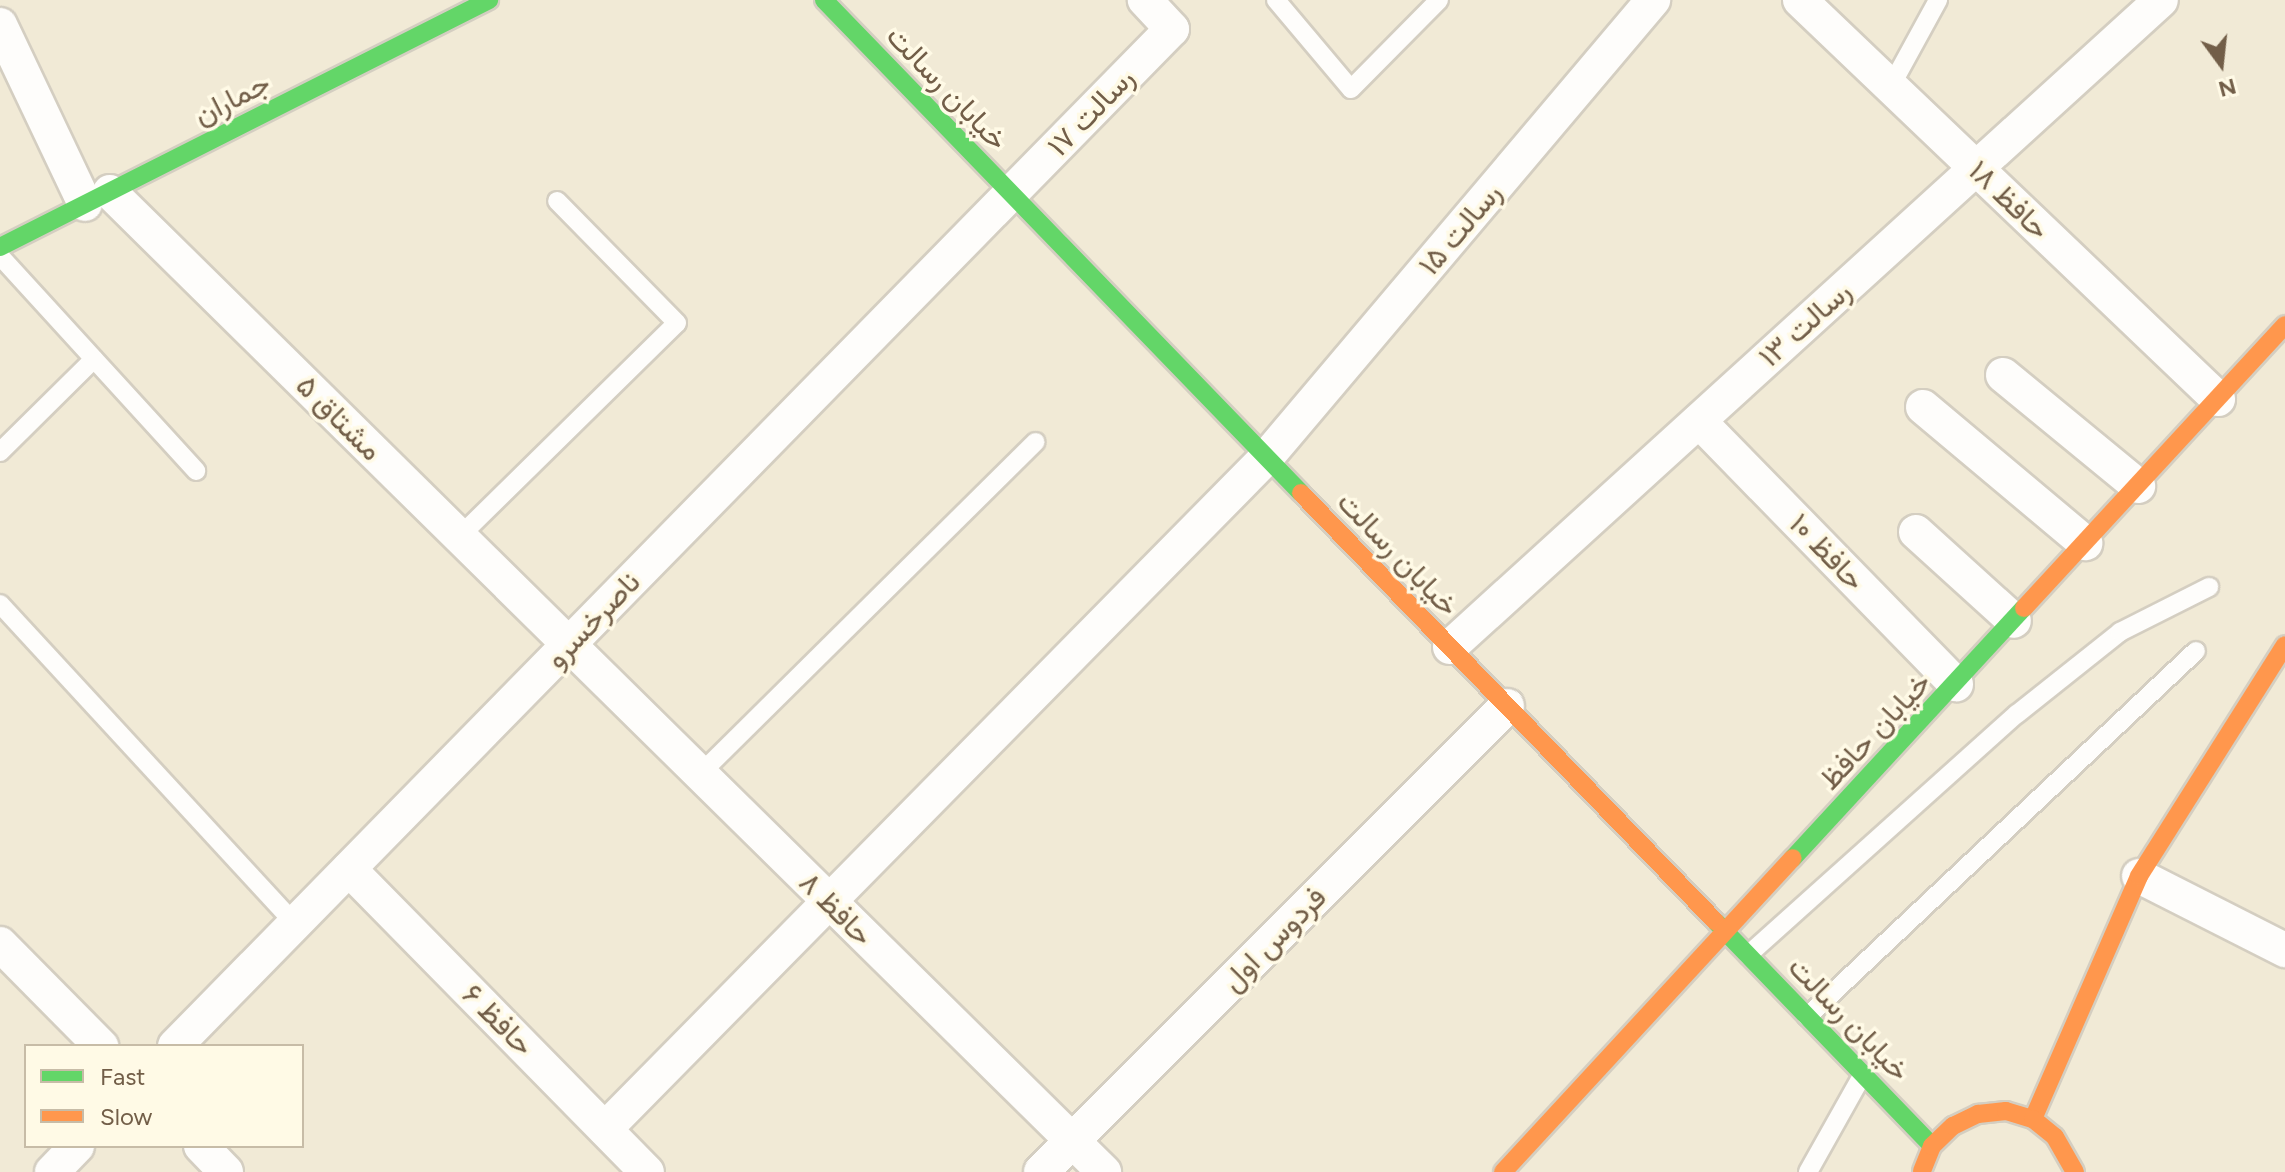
<!DOCTYPE html>
<meta charset="utf-8">
<style>
body{margin:0}
#map{position:relative;width:2285px;height:1172px;overflow:hidden;background:#f6f2e6;font-family:Figtree,Vazirmatn,sans-serif}
div>[style]{position:absolute}
.residential>*{inset:0;background:#f1ead6}
.roads{filter:drop-shadow(2px 0 #d4cec1) drop-shadow(-2px 0 #d4cec1) drop-shadow(0 2px #d4cec1) drop-shadow(0 -2px #d4cec1)}
.lane>*{height:18px;margin:-9px;padding:0 9px;transform-origin:9px;border-radius:9px;background:#fefdfb}
.street>*{height:34px;margin:-17px;padding:0 17px;transform-origin:17px;border-radius:17px;background:#fefdfb}
.fast>*{height:18px;margin:-9px;padding:0 9px;transform-origin:9px;border-radius:9px;background:#63d668}
.slow>*{height:18px;margin:-9px;padding:0 9px;transform-origin:9px;border-radius:9px;background:#ff974d}
span{translate:-50% -50%;white-space:nowrap;text-align:center;line-height:1.15;-webkit-text-stroke:7px #fffae6;paint-order:stroke}
.street-label{font-size:30px;color:#725e48}
.legend{position:absolute;left:24px;top:1044px;width:280px;height:104px;box-sizing:border-box;background:#fffae6;border:2px solid #c7bca7;margin:0;padding:10px 14px;list-style:none;font-size:24px;color:#725e48}
.legend li{display:flex;align-items:center;gap:16px;height:40px}
.legend b{width:40px;border:2px solid #c7bca7}
.north{position:absolute;left:2181px;top:24px;width:80px;height:80px;-webkit-text-stroke:6px #fffae6;paint-order:stroke;rotate:165deg;font-size:22px;font-weight:700;line-height:32px;text-align:center;color:#725e48}
.north::after{content:'';display:block;margin:auto;width:28px;height:36px;background:#725e48;clip-path:polygon(50% 0,100% 100%,50% 72%,0 100%)}
</style>
<div id="map">
<div class="residential">
<i style="clip-path:polygon(evenodd,0 0,2285px 0,2285px 1172px,0 1172px,0 0,26px 1046px,302px 1046px,302px 1146px,26px 1146px,26px 1046px)"></i>
</div>
<div class="roads">
<div class="lane">
<i style="left:1276px;top:0;width:116px;rotate:49.9deg"></i>
<i style="left:1351px;top:89px;width:125px;rotate:-45.3deg"></i>
<i style="left:1891px;top:86px;width:98px;rotate:-61.3deg"></i>
<i style="left:0;top:256px;width:291px;rotate:47.6deg"></i>
<i style="left:0;top:452px;width:132px;rotate:-44.7deg"></i>
<i style="left:459px;top:537px;width:305px;rotate:-44.5deg"></i>
<i style="left:677px;top:323px;width:171px;rotate:-134.5deg"></i>
<i style="left:0;top:604px;width:435px;rotate:47.3deg"></i>
<i style="left:700px;top:774px;width:472px;rotate:-44.7deg"></i>
<i style="left:1748px;top:955px;width:361px;rotate:-41.9deg"></i>
<i style="left:2017px;top:714px;width:132px;rotate:-38.5deg"></i>
<i style="left:2120px;top:632px;width:100px;rotate:-26.8deg"></i>
<i style="left:1807px;top:1017px;width:534px;rotate:-43.26deg"></i>
<i style="left:1808px;top:1172px;width:112px;rotate:-60.7deg"></i>
</div>
<div class="street">
<i style="left:1800px;top:0;width:578px;rotate:43.67deg"></i>
<i style="left:0;top:25px;width:198px;rotate:64.6deg"></i>
<i style="left:110px;top:192px;width:1396px;rotate:44.59deg"></i>
<i style="left:2003px;top:375px;width:175px;rotate:39.4deg"></i>
<i style="left:1923px;top:407px;width:212px;rotate:40deg"></i>
<i style="left:1699px;top:421px;width:368px;rotate:45.7deg"></i>
<i style="left:1916px;top:532px;width:132px;rotate:42.2deg"></i>
<i style="left:1450px;top:647px;width:961px;rotate:-42.3deg"></i>
<i style="left:349px;top:869px;width:425px;rotate:45.5deg"></i>
<i style="left:2139px;top:876px;width:164px;rotate:26.9deg"></i>
<i style="left:0;top:944px;width:144px;rotate:45.3deg"></i>
<i style="left:175px;top:1046px;width:1424px;rotate:-45.57deg"></i>
<i style="left:1172px;top:29px;width:40px;rotate:-133deg"></i>
<i style="left:605px;top:1129px;width:942px;rotate:-45.43deg"></i>
<i style="left:1266px;top:458px;width:600px;rotate:-49.8deg"></i>
<i style="left:201px;top:1146px;width:36px;rotate:46deg"></i>
<i style="left:52px;top:1172px;width:36px;rotate:-46deg"></i>
<i style="left:1041px;top:1172px;width:659px;rotate:-45deg"></i>
</div>
<div class="fast">
<i style="left:824px;top:0;width:686px;rotate:45.94deg"></i>
<i style="left:0;top:247px;width:548px;rotate:-26.8deg"></i>
<i style="left:1793px;top:858px;width:340px;rotate:-47.3deg"></i>
<i style="left:1716px;top:922px;width:311px;rotate:46deg"></i>
</div>
<div class="slow">
<i style="left:1301px;top:493px;width:597px;rotate:45.95deg"></i>
<i style="left:2024px;top:608px;width:385px;rotate:-47.3deg"></i>
<i style="left:2033px;top:1119px;width:265px;rotate:-66.4deg"></i>
<i style="left:2139px;top:876px;width:273px;rotate:-57.7deg"></i>
<i style="left:1922px;top:1171px;width:27px;rotate:-68deg"></i>
<i style="left:1932px;top:1146px;width:29px;rotate:-44deg"></i>
<i style="left:1953px;top:1126px;width:28px;rotate:-26deg"></i>
<i style="left:1978px;top:1114px;width:28px;rotate:-6deg"></i>
<i style="left:2006px;top:1111px;width:28px;rotate:17deg"></i>
<i style="left:2033px;top:1119px;width:28px;rotate:39deg"></i>
<i style="left:2055px;top:1137px;width:40px;rotate:60.3deg"></i>
<i style="left:1503px;top:1172px;width:427px;rotate:-47.3deg"></i>
</div>
</div>
<div class="street-label">
<span style="left:947px;top:88px;rotate:46deg">خیابان رسالت</span>
<span style="left:232px;top:99px;rotate:-27deg">جماران</span>
<span style="left:1091px;top:112px;rotate:-46deg">رسالت ۱۷</span>
<span style="left:2009px;top:200px;rotate:44deg">حافظ ۱۸</span>
<span style="left:1460px;top:229px;rotate:-50deg">رسالت ۱۵</span>
<span style="left:1805px;top:324px;rotate:-42deg">رسالت ۱۳</span>
<span style="left:339px;top:418px;rotate:45deg">مشتاق ۵</span>
<span style="left:1827px;top:552px;rotate:46deg">حافظ ۱۰</span>
<span style="left:1398px;top:554px;rotate:46deg">خیابان رسالت</span>
<span style="left:593px;top:620px;rotate:-46deg">ناصرخسرو</span>
<span style="left:1875px;top:731px;rotate:-47deg">خیابان حافظ</span>
<span style="left:836px;top:909px;rotate:45deg">حافظ ۸</span>
<span style="left:1274px;top:939px;rotate:-45deg">فردوس اول</span>
<span style="left:1849px;top:1019px;rotate:46deg">خیابان رسالت</span>
<span style="left:498px;top:1020px;rotate:45deg">حافظ ۶</span>
</div>
<ul class="legend">
<li><b style="height:10px;background:#63d668"></b>Fast</li>
<li><b style="height:10px;background:#ff974d"></b>Slow</li>
</ul>
<div class="north">N</div>
</div>
